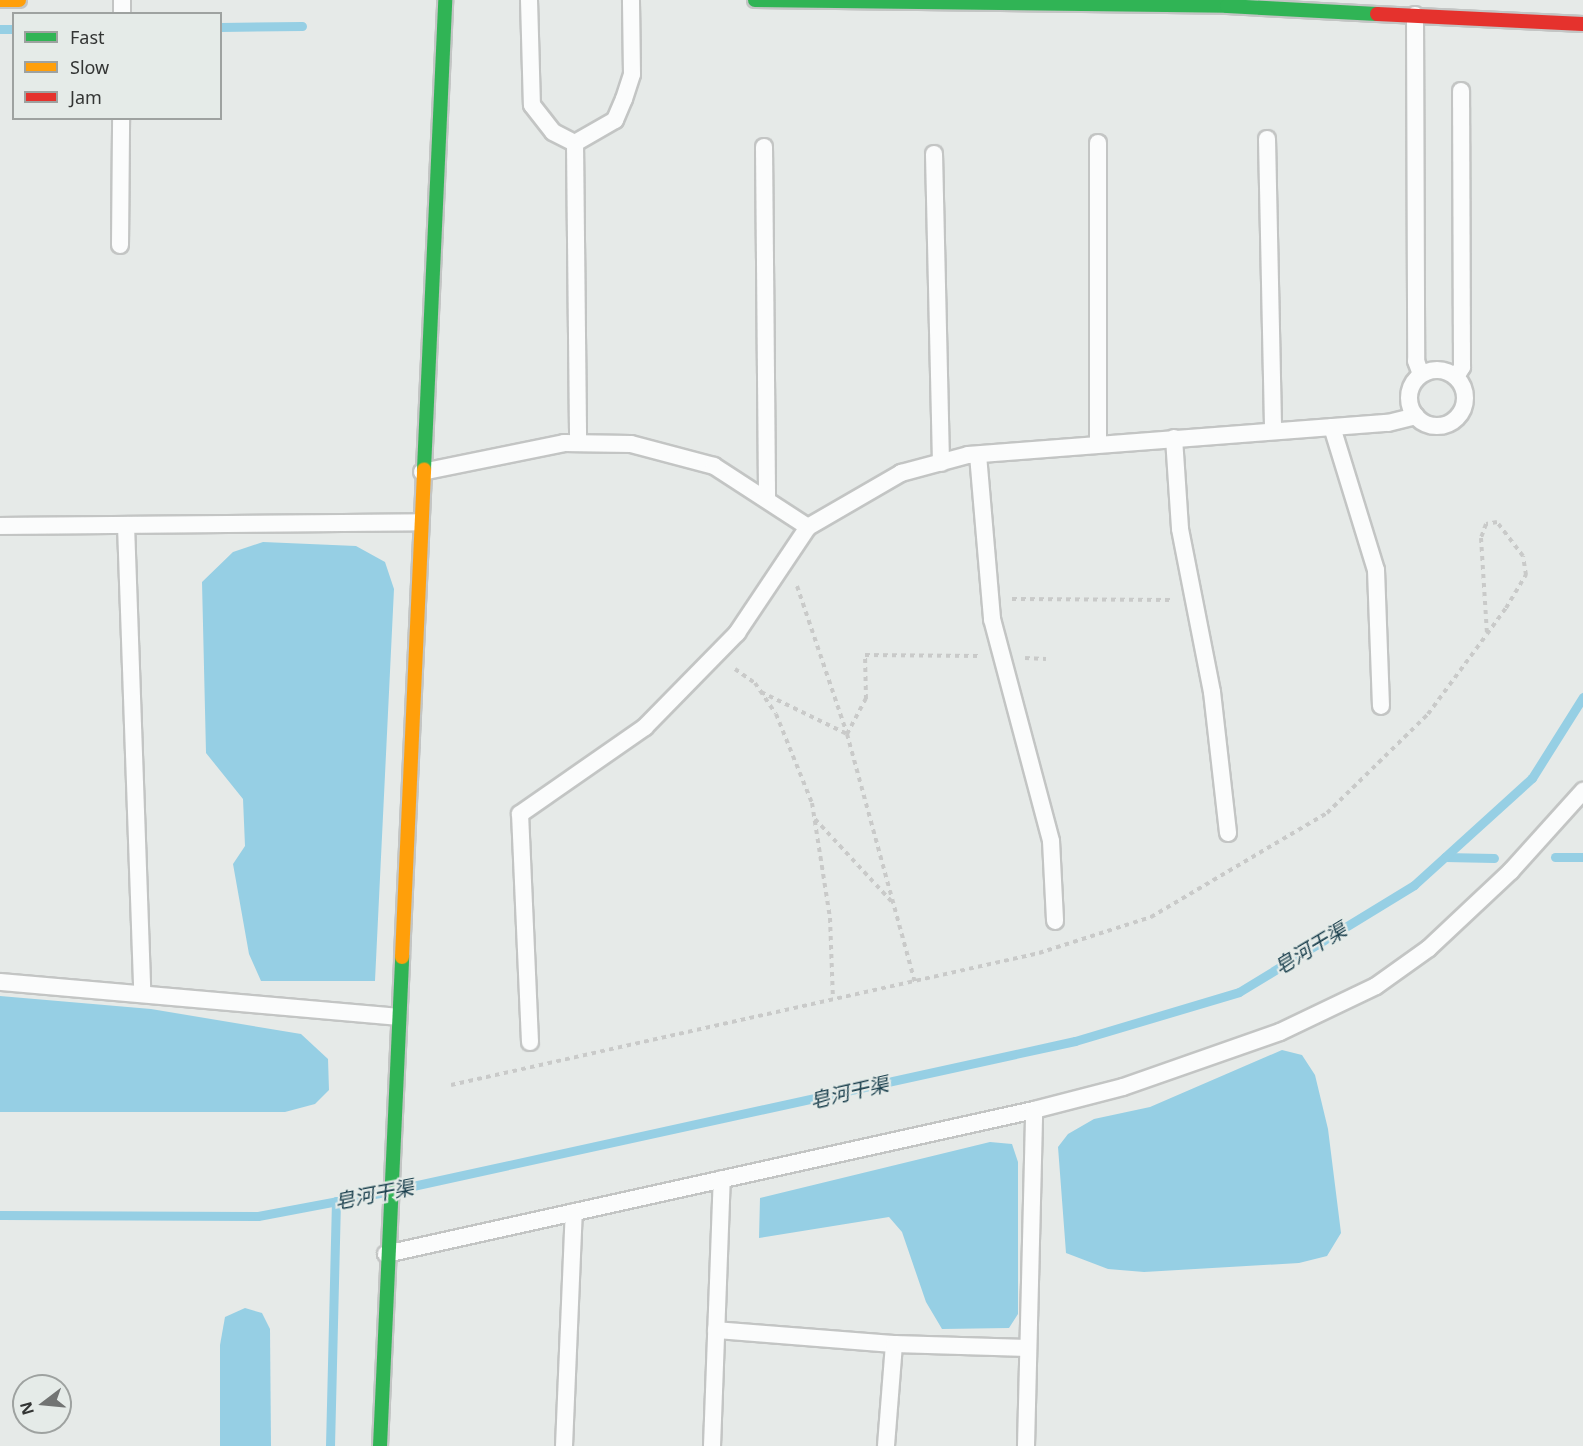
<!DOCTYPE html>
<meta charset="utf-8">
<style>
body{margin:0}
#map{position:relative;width:1583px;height:1446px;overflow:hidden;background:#e6eae8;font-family:"Noto Sans","Noto Sans SC",sans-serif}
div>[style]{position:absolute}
.water>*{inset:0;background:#96cfe4}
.stream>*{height:9px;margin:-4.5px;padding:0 4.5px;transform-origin:4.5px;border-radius:4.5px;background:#96cfe4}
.path>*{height:4px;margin-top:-2px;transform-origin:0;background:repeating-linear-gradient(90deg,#c9cac9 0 4.5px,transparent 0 9px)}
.roads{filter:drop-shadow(2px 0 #c3c5c4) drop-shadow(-2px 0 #c3c5c4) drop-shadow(0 2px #c3c5c4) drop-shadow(0 -2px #c3c5c4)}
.lane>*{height:16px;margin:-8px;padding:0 8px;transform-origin:8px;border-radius:8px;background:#fbfcfc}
.lane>.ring{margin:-8px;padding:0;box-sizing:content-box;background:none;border:16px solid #fbfcfc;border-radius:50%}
.fast>*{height:14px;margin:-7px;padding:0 7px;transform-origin:7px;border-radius:7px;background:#30b455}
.slow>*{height:14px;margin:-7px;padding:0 7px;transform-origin:7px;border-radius:7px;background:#ff9f0a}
.jam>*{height:14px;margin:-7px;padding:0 7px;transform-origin:7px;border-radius:7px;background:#e5322d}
span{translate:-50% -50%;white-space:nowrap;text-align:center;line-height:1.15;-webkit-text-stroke:4.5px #e5ebe8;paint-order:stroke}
.water-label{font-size:20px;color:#1a3f4d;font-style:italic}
.legend{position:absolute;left:12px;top:12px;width:210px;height:108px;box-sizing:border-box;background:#e5ebe8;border:2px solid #9ea2a0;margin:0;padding:8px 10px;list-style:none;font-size:18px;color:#333534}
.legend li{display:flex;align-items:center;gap:12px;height:30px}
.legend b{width:30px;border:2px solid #9ea2a0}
.north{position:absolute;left:12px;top:1374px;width:60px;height:60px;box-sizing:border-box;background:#e5ebe8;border:2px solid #9ea2a0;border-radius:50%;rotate:254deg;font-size:16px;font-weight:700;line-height:24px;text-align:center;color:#333534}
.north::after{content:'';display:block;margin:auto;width:21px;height:27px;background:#727473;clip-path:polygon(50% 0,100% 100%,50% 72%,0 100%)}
</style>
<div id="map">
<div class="water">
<i style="clip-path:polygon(263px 542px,356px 546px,385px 562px,394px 589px,375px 981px,261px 981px,249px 954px,233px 864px,245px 846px,243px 799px,206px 753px,202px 582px,233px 552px)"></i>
<i style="clip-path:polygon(0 996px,151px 1009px,301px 1034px,328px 1059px,329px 1090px,315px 1104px,285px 1112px,0 1112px)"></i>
<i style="clip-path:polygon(1282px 1050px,1302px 1055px,1315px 1075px,1328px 1129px,1341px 1233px,1327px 1256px,1299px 1263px,1144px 1272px,1108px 1269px,1066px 1253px,1058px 1147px,1068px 1134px,1094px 1119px,1150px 1107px)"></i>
<i style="clip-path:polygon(990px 1142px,1012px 1144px,1018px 1162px,1018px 1314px,1009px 1328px,942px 1329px,926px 1302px,902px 1232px,889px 1217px,759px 1238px,760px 1198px)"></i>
<i style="clip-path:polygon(245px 1308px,262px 1313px,270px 1329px,271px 1446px,220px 1446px,220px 1345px,225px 1317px)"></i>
</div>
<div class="stream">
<i style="left:220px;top:27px;width:82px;rotate:-0.7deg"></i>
<i style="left:0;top:29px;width:14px"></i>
<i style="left:1445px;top:857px;width:49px;rotate:1.2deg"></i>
<i style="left:1555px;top:857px;width:28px"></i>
<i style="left:399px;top:1189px;width:692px;rotate:-12.35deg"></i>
<i style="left:1075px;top:1041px;width:171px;rotate:-16.6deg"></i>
<i style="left:1239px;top:992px;width:205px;rotate:-31.4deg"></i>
<i style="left:1414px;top:885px;width:159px;rotate:-42.2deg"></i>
<i style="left:1532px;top:778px;width:96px;rotate:-57.8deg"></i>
<i style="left:0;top:1215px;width:258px;rotate:0.2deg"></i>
<i style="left:258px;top:1216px;width:129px;rotate:-10.7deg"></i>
<i style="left:330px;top:1446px;width:245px;rotate:-88.6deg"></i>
</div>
<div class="path">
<i style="left:797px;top:586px;width:156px;rotate:71.3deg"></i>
<i style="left:847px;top:734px;width:257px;rotate:74.7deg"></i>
<i style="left:1012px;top:599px;width:161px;rotate:0.4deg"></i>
<i style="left:1025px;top:658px;width:21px;rotate:3deg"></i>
<i style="left:735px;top:669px;width:24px;rotate:35deg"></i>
<i style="left:755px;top:683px;width:37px;rotate:56deg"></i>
<i style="left:776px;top:714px;width:96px;rotate:68deg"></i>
<i style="left:812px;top:803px;width:116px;rotate:81.1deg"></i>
<i style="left:830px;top:918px;width:81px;rotate:87.9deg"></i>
<i style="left:761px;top:692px;width:96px;rotate:26deg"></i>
<i style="left:847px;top:734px;width:40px;rotate:-62deg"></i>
<i style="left:866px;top:699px;width:44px;rotate:-91.3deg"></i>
<i style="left:865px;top:655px;width:114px;rotate:0.5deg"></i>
<i style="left:815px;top:819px;width:113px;rotate:47.1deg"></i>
<i style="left:451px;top:1085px;width:603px;rotate:-12.65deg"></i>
<i style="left:1039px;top:953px;width:118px;rotate:-17.8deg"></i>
<i style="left:1151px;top:917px;width:204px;rotate:-30.6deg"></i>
<i style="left:1327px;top:813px;width:141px;rotate:-44.4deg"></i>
<i style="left:1428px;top:714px;width:99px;rotate:-53.6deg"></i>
<i style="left:1487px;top:634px;width:32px;rotate:-54deg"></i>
<i style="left:1506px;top:608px;width:39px;rotate:-59deg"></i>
<i style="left:1526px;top:575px;width:19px;rotate:-99deg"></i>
<i style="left:1523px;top:556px;width:43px;rotate:-127.4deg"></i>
<i style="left:1497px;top:522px;width:11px;rotate:170deg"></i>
<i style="left:1486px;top:524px;width:15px;rotate:110deg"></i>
<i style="left:1481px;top:538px;width:96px;rotate:86.4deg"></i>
</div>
<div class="roads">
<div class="lane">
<i style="left:529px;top:0;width:105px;rotate:88.4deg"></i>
<i style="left:532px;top:105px;width:34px;rotate:52deg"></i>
<i style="left:553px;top:132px;width:25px;rotate:27deg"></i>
<i style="left:575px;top:143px;width:46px;rotate:-29.9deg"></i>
<i style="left:615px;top:120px;width:23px;rotate:-67deg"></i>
<i style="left:624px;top:99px;width:26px;rotate:-72deg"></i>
<i style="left:632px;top:74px;width:74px;rotate:-90.8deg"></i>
<i style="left:122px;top:14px;width:14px;rotate:-90deg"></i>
<i style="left:1415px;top:15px;width:346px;rotate:89.8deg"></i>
<i style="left:1416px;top:361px;width:14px;rotate:69deg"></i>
<i style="left:1267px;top:139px;width:292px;rotate:88.8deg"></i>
<i style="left:575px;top:143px;width:300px;rotate:89.4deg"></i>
<i style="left:764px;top:147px;width:351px;rotate:89.5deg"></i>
<i style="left:934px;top:154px;width:309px;rotate:88.7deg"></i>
<i style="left:120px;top:245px;width:127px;rotate:-89.5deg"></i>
<i class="ring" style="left:1409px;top:370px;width:40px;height:40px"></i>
<i style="left:1456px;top:377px;width:12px;rotate:-59deg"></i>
<i style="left:1462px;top:367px;width:276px;rotate:-90.2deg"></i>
<i style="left:1332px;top:427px;width:150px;rotate:72.9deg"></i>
<i style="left:1376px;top:570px;width:136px;rotate:87.9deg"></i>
<i style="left:1174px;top:438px;width:91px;rotate:86.2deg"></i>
<i style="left:1180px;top:529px;width:166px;rotate:78.9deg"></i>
<i style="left:1212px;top:692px;width:142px;rotate:83.5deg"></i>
<i style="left:1098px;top:443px;width:300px;rotate:-90deg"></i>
<i style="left:978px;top:455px;width:165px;rotate:85.1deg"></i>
<i style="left:992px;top:619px;width:230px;rotate:75.1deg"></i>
<i style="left:1051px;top:841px;width:80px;rotate:87.1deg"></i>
<i style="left:422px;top:472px;width:145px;rotate:-11.5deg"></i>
<i style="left:564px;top:443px;width:67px;rotate:0.9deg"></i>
<i style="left:631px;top:444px;width:86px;rotate:14.8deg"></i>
<i style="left:714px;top:466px;width:112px;rotate:33deg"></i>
<i style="left:126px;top:525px;width:469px;rotate:88deg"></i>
<i style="left:0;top:526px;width:420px;rotate:-0.5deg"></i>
<i style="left:0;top:982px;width:399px;rotate:5deg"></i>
<i style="left:530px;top:1042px;width:228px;rotate:-92.5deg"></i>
<i style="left:520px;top:814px;width:152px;rotate:-34.8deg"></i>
<i style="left:645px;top:727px;width:132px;rotate:-45.6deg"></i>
<i style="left:737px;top:633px;width:128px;rotate:-56.2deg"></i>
<i style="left:808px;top:527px;width:108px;rotate:-30.1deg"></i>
<i style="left:901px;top:473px;width:69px;rotate:-15deg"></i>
<i style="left:968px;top:455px;width:421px;rotate:-4.4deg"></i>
<i style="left:1388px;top:423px;width:29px;rotate:-14deg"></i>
<i style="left:386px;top:1254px;width:664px;rotate:-12.53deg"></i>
<i style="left:1034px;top:1110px;width:92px;rotate:-14.5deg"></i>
<i style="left:1123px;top:1087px;width:166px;rotate:-19.3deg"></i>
<i style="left:1280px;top:1032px;width:106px;rotate:-25.6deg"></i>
<i style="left:1376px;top:986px;width:65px;rotate:-35.6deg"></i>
<i style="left:1429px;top:948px;width:112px;rotate:-43.2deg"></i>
<i style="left:1511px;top:871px;width:108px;rotate:-48deg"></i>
<i style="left:716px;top:1330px;width:179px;rotate:4.5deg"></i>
<i style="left:894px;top:1344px;width:102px;rotate:94.5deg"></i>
<i style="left:894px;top:1344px;width:134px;rotate:1.7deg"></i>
<i style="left:564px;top:1446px;width:234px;rotate:-87.6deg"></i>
<i style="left:712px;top:1446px;width:267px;rotate:-87.9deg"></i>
<i style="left:1026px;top:1446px;width:336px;rotate:-88.6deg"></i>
</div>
<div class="fast">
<i style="left:755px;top:0;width:472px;rotate:0.7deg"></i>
<i style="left:1227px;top:6px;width:150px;rotate:3.1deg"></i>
<i style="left:424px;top:469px;width:469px;rotate:-87.4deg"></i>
<i style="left:380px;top:1446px;width:489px;rotate:-87.4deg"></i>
</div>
<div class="slow">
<i style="left:0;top:0;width:19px"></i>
<i style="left:402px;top:957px;width:488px;rotate:-87.4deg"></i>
</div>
<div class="jam">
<i style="left:1377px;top:14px;width:206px;rotate:2.8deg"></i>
</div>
</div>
<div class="water-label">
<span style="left:1310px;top:948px;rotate:-31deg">皂河干渠</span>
<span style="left:849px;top:1092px;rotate:-13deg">皂河干渠</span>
<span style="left:374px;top:1194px;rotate:-11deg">皂河干渠</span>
</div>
<ul class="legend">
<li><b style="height:8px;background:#30b455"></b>Fast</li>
<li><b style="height:8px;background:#ff9f0a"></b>Slow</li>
<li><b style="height:8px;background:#e5322d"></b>Jam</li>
</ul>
<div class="north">N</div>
</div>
